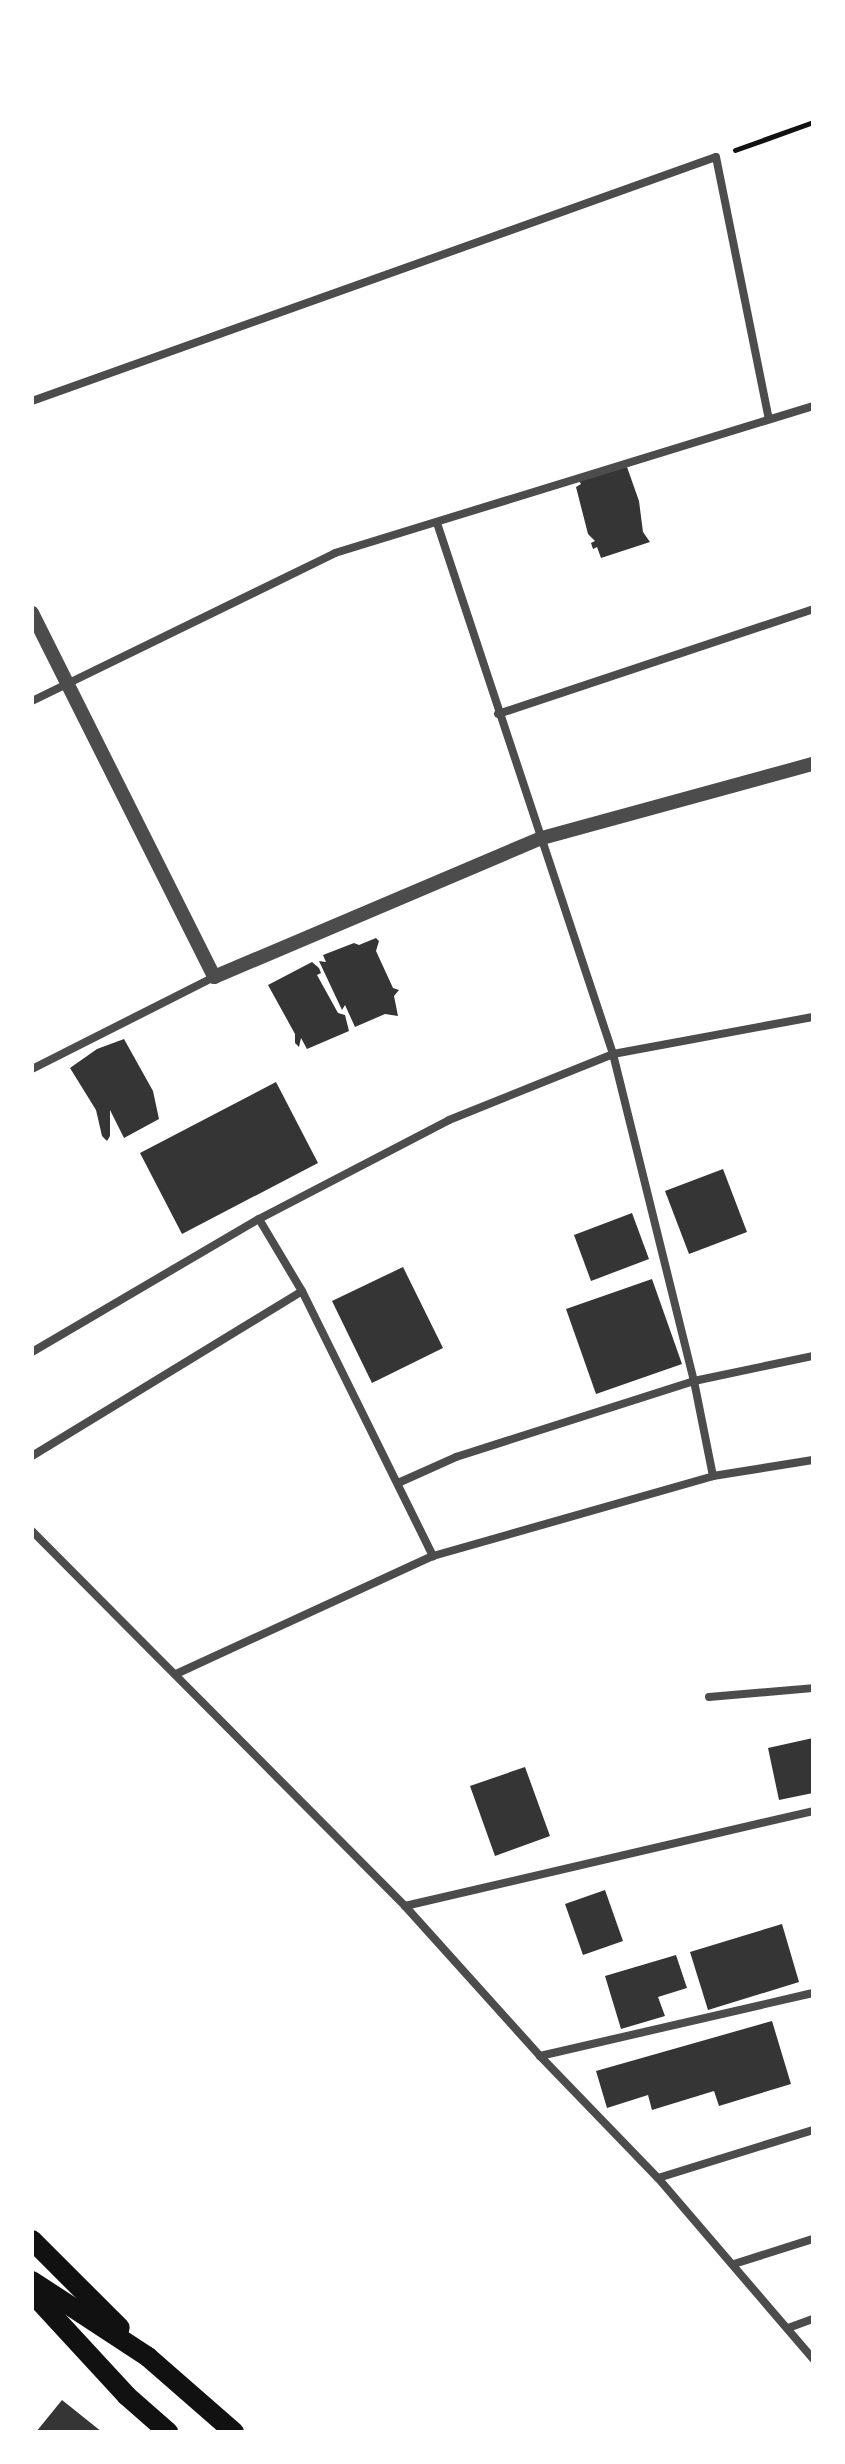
<!DOCTYPE html>
<html>
<head>
<meta charset="utf-8">
<style>
  body { margin:0 }
  #map { position:relative; width:845px; height:2464px; overflow:hidden; background:#fff; font-family:Arial,sans-serif }
  div>[style] { position:absolute }
  [style*='--x'] { left:calc(var(--x)*1px); top:calc(var(--y)*1px); width:calc(var(--w)*1px); rotate:calc(var(--a)*1deg) }
  .building>* { inset:0; background:#353535 }
  .path>* { height:5px; margin:-2.5px; padding:0 2.5px; transform-origin:2.5px; border-radius:2.5px; background:#111 }
  .minor>* { height:8px; margin:-4px; padding:0 4px; transform-origin:4px; border-radius:4px; background:#4c4c4c }
  .tertiary>* { height:14px; margin:-7px; padding:0 7px; transform-origin:7px; border-radius:7px; background:#4c4c4c }
  .primary>* { height:20px; margin:-10px; padding:0 10px; transform-origin:10px; border-radius:10px; background:#111 }
  span { translate:-50% -50%; white-space:nowrap; text-align:center; line-height:1.15; -webkit-text-stroke:6px #fff; paint-order:stroke }
  .frame { position:absolute; inset:0; border:34px solid #fff; pointer-events:none }
</style>
</head>
<body>
<div id="map">
  <div class="building">
    <div style="clip-path:polygon(627px 467px,639px 501px,643px 532px,650px 542px,601px 558px,597px 547px,593px 549px,591px 543px,595px 541px,588px 534px,576px 487px,581px 484px,579px 481px)"></div>
    <div style="clip-path:polygon(376px 938px,379px 941px,376px 951px,393px 988px,399px 990px,394px 996px,398px 1016px,385px 1014px,355px 1027px,345px 1005px,342px 1010px,319px 961px,326px 962px,323px 955px,354px 943px,359px 945px)"></div>
    <div style="clip-path:polygon(312px 962px,319px 968px,321px 973px,317px 975px,338px 1013px,345px 1015px,349px 1031px,307px 1049px,301px 1038px,299px 1047px,295px 1043px,295px 1034px,268px 985px)"></div>
    <div style="clip-path:polygon(124px 1039px,153px 1091px,159px 1119px,124px 1138px,110px 1110px,110px 1136px,107px 1141px,102px 1136px,96px 1110px,70px 1068px,97px 1049px)"></div>
    <div style="clip-path:polygon(276px 1082px,318px 1163px,182px 1234px,140px 1153px)"></div>
    <div style="clip-path:polygon(723px 1169px,747px 1232px,689px 1254px,665px 1191px)"></div>
    <div style="clip-path:polygon(632px 1213px,649px 1259px,591px 1281px,574px 1235px)"></div>
    <div style="clip-path:polygon(403px 1267px,443px 1348px,372px 1383px,332px 1301px)"></div>
    <div style="clip-path:polygon(652px 1279px,682px 1364px,596px 1394px,566px 1309px)"></div>
    <div style="clip-path:polygon(813px 1738px,813px 1793px,779px 1800px,768px 1748px)"></div>
    <div style="clip-path:polygon(525px 1767px,550px 1836px,495px 1856px,470px 1786px)"></div>
    <div style="clip-path:polygon(605px 1890px,623px 1941px,583px 1955px,565px 1904px)"></div>
    <div style="clip-path:polygon(782px 1924px,799px 1982px,708px 2010px,690px 1952px)"></div>
    <div style="clip-path:polygon(676px 1955px,687px 1988px,658px 1997px,665px 2016px,621px 2029px,605px 1976px)"></div>
    <div style="clip-path:polygon(772px 2021px,791px 2084px,719px 2106px,714px 2091px,652px 2110px,648px 2095px,607px 2108px,596px 2071px)"></div>
    <div style="clip-path:polygon(62px 2400px,102px 2432px,36px 2432px)"></div>
  </div>
  <div class="path">
    <div style="--x:735;--y:150;--w:83;--a:-19.7"></div>
  </div>
  <div class="minor">
    <div style="--x:32;--y:401;--w:726;--a:-19.63"></div>
    <div style="--x:716;--y:157;--w:267;--a:78.6"></div>
    <div style="--x:437;--y:523;--w:559;--a:71.66"></div>
    <div style="--x:613;--y:1054;--w:337;--a:76.1"></div>
    <div style="--x:694;--y:1381;--w:97;--a:78.7"></div>
    <div style="--x:32;--y:701;--w:337;--a:-26"></div>
    <div style="--x:335;--y:553;--w:500;--a:-17.09"></div>
    <div style="--x:498;--y:714;--w:332;--a:-18.4"></div>
    <div style="--x:32;--y:1069;--w:204;--a:-26.8"></div>
    <div style="--x:259;--y:1219;--w:84;--a:59.2"></div>
    <div style="--x:302;--y:1291;--w:296;--a:63.7"></div>
    <div style="--x:32;--y:1352;--w:263;--a:-30.4"></div>
    <div style="--x:259;--y:1219;--w:214;--a:-27.5"></div>
    <div style="--x:449;--y:1120;--w:177;--a:-21.9"></div>
    <div style="--x:613;--y:1054;--w:203;--a:-10.5"></div>
    <div style="--x:32;--y:1456;--w:316;--a:-31.4"></div>
    <div style="--x:398;--y:1483;--w:64;--a:-24.1"></div>
    <div style="--x:456;--y:1457;--w:250;--a:-17.7"></div>
    <div style="--x:694;--y:1381;--w:122;--a:-11.9"></div>
    <div style="--x:32;--y:1531;--w:529;--a:45.15"></div>
    <div style="--x:405;--y:1906;--w:202;--a:48"></div>
    <div style="--x:540;--y:2056;--w:170;--a:46"></div>
    <div style="--x:658;--y:2178;--w:238;--a:49.4"></div>
    <div style="--x:176;--y:1674;--w:283;--a:-24.7"></div>
    <div style="--x:433;--y:1556;--w:291;--a:-15.9"></div>
    <div style="--x:713;--y:1476;--w:101;--a:-9.1"></div>
    <div style="--x:709;--y:1697;--w:104;--a:-4.9"></div>
    <div style="--x:405;--y:1906;--w:419;--a:-13.1"></div>
    <div style="--x:540;--y:2056;--w:280;--a:-13"></div>
    <div style="--x:658;--y:2178;--w:162;--a:-17.2"></div>
    <div style="--x:734;--y:2264;--w:83;--a:-17.6"></div>
    <div style="--x:788;--y:2328;--w:27;--a:-20"></div>
  </div>
  <div class="tertiary">
    <div style="--x:32;--y:613;--w:407;--a:63.4"></div>
    <div style="--x:214;--y:977;--w:356;--a:-23"></div>
    <div style="--x:542;--y:838;--w:281;--a:-15.3"></div>
  </div>
  <div class="primary">
    <div style="--x:32;--y:2240;--w:124;--a:45"></div>
    <div style="--x:32;--y:2281;--w:139;--a:33.2"></div>
    <div style="--x:148;--y:2357;--w:114;--a:41.1"></div>
    <div style="--x:32;--y:2293;--w:140;--a:47.3"></div>
    <div style="--x:127;--y:2396;--w:55;--a:41.3"></div>
  </div>
  <div class="frame"></div>
</div>
</body>
</html>
